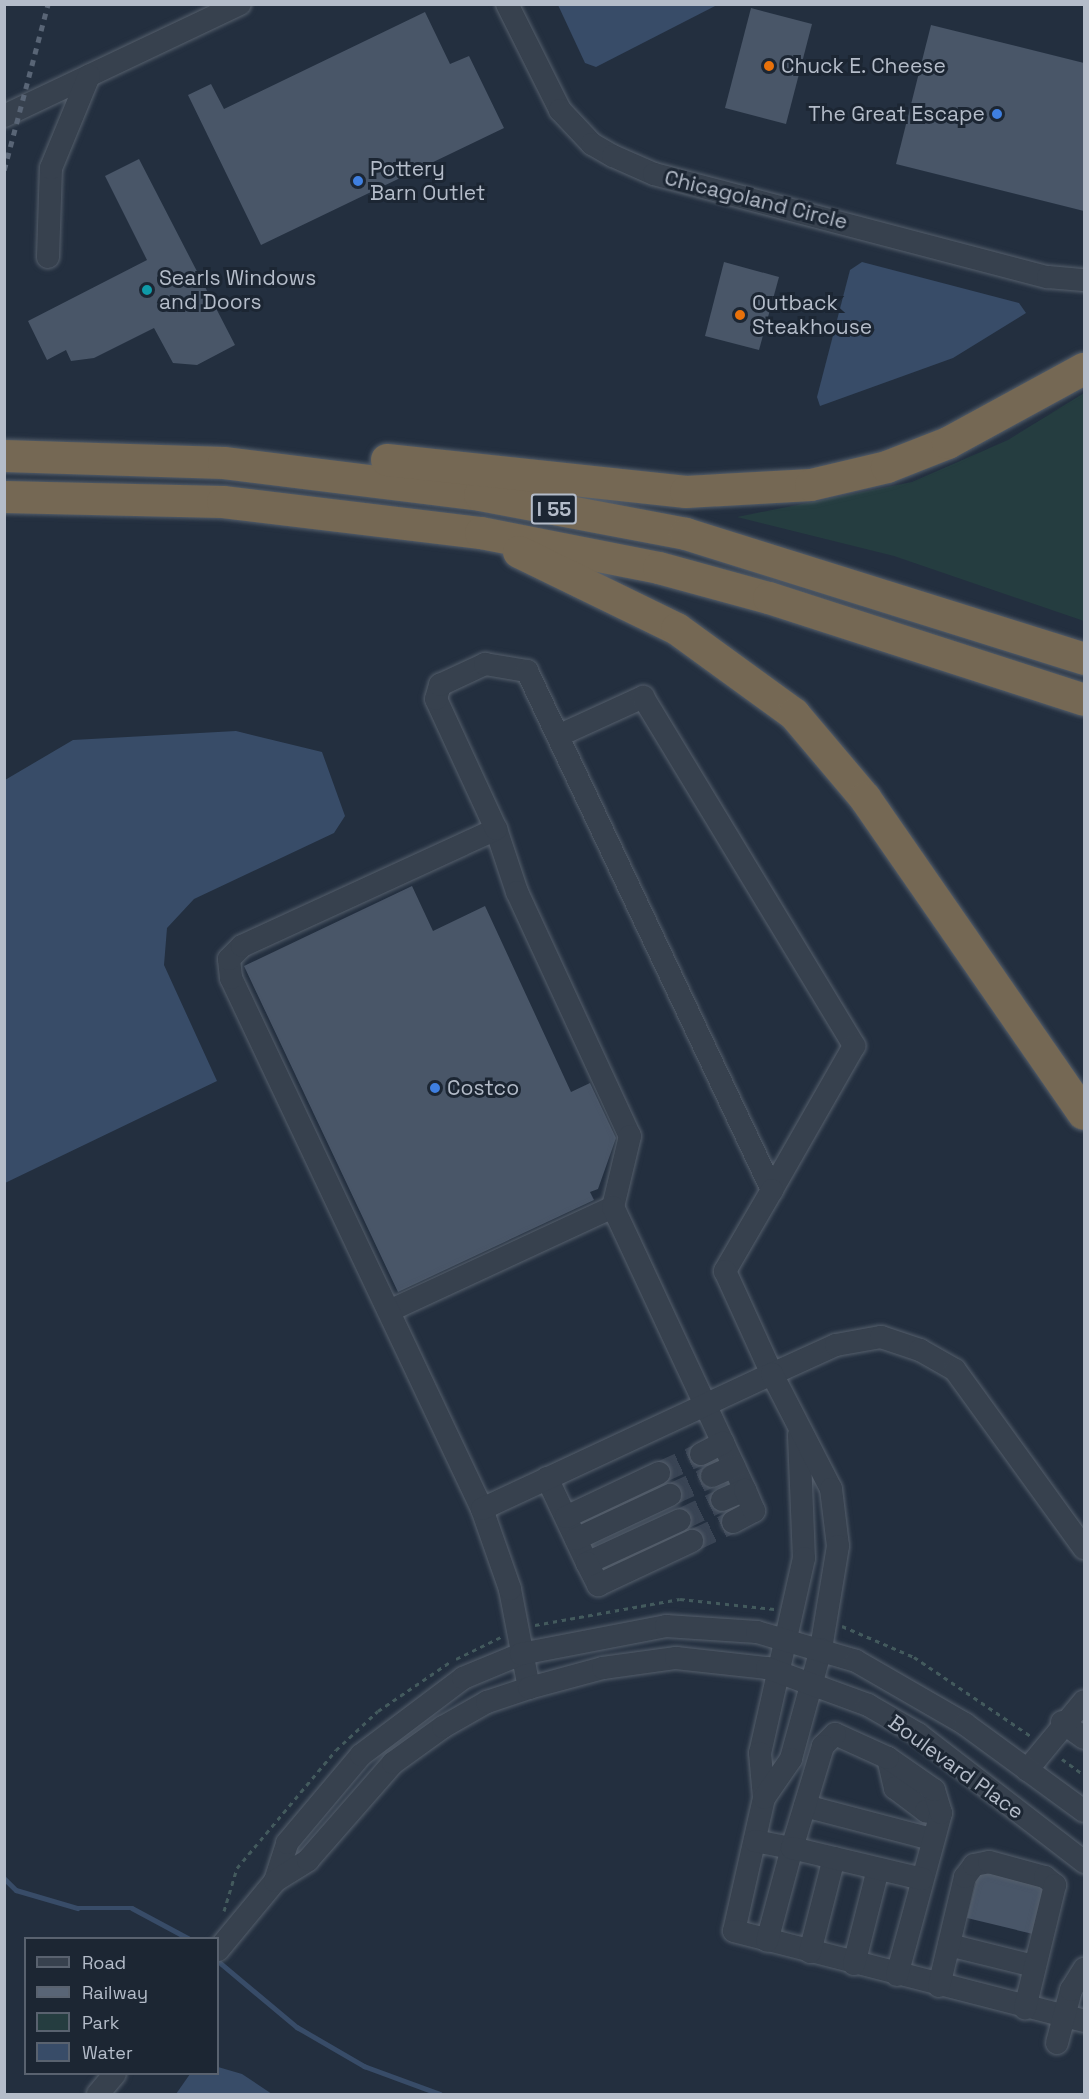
<!DOCTYPE html>
<html>
<head>
<meta charset="utf-8">
<style>
  body { margin:0 }
  #map { position:relative; width:1089px; height:2099px; overflow:hidden; background:#232f3f; font-family:"Space Grotesk",sans-serif }
  div>[style] { position:absolute }
  [style*='--x'] { left:calc(var(--x)*1px); top:calc(var(--y)*1px); width:calc(var(--w)*1px); rotate:calc(var(--a)*1deg) }
  .green>* { inset:0; background:#253d40 }
  .water>* { inset:0; background:#384c68 }
  .stream>* { height:4.5px; margin:-2.25px; padding:0 2.25px; transform-origin:2.25px; border-radius:2.25px; background:#384c68 }
  .building>* { inset:0; background:#495668 }
  .minor-tunnel>* { height:22px; margin-top:-11px; transform-origin:0; background:repeating-linear-gradient(90deg,#394454 0 22px,transparent 0 33px) }
  .path>* { height:3px; margin-top:-1.5px; transform-origin:0; background:repeating-linear-gradient(90deg,#435a5d 0 4.5px,transparent 0 9px) }
  .roads { filter:drop-shadow(0 0 2px #555f6c) drop-shadow(0 0 2px #555f6c) }
  .minor>* { height:22px; margin:-11px; padding:0 11px; transform-origin:11px; border-radius:11px; background:#37414e }
  .highway>* { height:32px; margin:-16px; padding:0 16px; transform-origin:16px; border-radius:16px; background:#756854 }
  .rail>* { height:4.5px; margin-top:-2.25px; transform-origin:0; background:repeating-linear-gradient(90deg,#596576 0 6px,transparent 0 12px) }
  .dots>* { width:16px; height:16px; translate:-50% -50%; box-sizing:border-box; border:3px solid #1c2633; border-radius:50% }
  span { translate:-50% -50%; white-space:nowrap; text-align:center; line-height:1.15; -webkit-text-stroke:6px #1c2633; paint-order:stroke }
  .shield-label span { padding:2px 4px; background:#1c2633; border:2px solid; border-radius:4px; -webkit-text-stroke-width:0 }
  .shield-label { font-size:20px; color:#b4bcc9; font-weight:700 }
  .poi-label { font-size:21px; color:#b4bcc9 }
  .left { translate:0 -50%; text-align:left }
  .right { translate:-100% -50%; text-align:right }
  .street-label { font-size:21px; color:#b4bcc9 }
  .frame { position:absolute; inset:0; border:6px solid #b4bcc9; pointer-events:none }
  .legend { position:absolute; left:24px; top:1937px; width:195px; height:138px; box-sizing:border-box; background:#1c2633; border:2px solid #59626f; margin:0; padding:8px 10px; list-style:none; font-size:18px; color:#b4bcc9 }
  .legend li { display:flex; align-items:center; gap:12px; height:30px }
  .legend b { width:30px; border:2px solid #59626f }
</style>
</head>
<body>
<div id="map">
  <div class="green">
    <div style="clip-path:polygon(1084px 393px,1084px 621px,894px 556px,737px 517px,912px 482px,1008px 440px)"></div>
  </div>
  <div class="water">
    <div style="clip-path:polygon(558px 5px,717px 5px,596px 67px,585px 63px)"></div>
    <div style="clip-path:polygon(862px 262px,1019px 303px,1026px 313px,953px 358px,820px 406px,817px 397px,850px 270px)"></div>
    <div style="clip-path:polygon(236px 731px,322px 752px,345px 816px,334px 833px,194px 899px,167px 928px,164px 965px,217px 1081px,5px 1183px,5px 780px,73px 740px)"></div>
    <div style="clip-path:polygon(218px 2067px,242px 2074px,272px 2094px,176px 2094px,190px 2074px,218px 2074px)"></div>
  </div>
  <div class="stream">
    <div style="--x:4;--y:1878;--w:17;--a:45"></div>
    <div style="--x:16;--y:1890;--w:64;--a:16.4"></div>
    <div style="--x:77;--y:1908;--w:55;--a:0"></div>
    <div style="--x:132;--y:1908;--w:64;--a:28.2"></div>
    <div style="--x:218;--y:1961;--w:103;--a:39.9"></div>
    <div style="--x:297;--y:2027;--w:78;--a:30.2"></div>
    <div style="--x:364;--y:2066;--w:81;--a:20.2"></div>
  </div>
  <div class="building">
    <div style="clip-path:polygon(751px 8px,812px 24px,786px 124px,725px 108px)"></div>
    <div style="clip-path:polygon(425px 12px,450px 64px,469px 56px,504px 128px,261px 245px,188px 95px,211px 84px,224px 109px)"></div>
    <div style="clip-path:polygon(931px 25px,1084px 63px,1084px 211px,896px 164px)"></div>
    <div style="clip-path:polygon(139px 159px,235px 345px,197px 365px,173px 363px,154px 328px,94px 358px,71px 361px,66px 350px,47px 360px,28px 321px,147px 260px,105px 176px)"></div>
    <div style="clip-path:polygon(724px 262px,779px 277px,759px 350px,705px 336px)"></div>
    <div style="clip-path:polygon(412px 886px,433px 931px,485px 906px,571px 1092px,590px 1083px,616px 1138px,598px 1189px,590px 1192px,594px 1200px,398px 1292px,244px 966px)"></div>
    <div style="clip-path:polygon(979px 1871px,1045px 1888px,1033px 1934px,967px 1918px)"></div>
  </div>
  <div class="minor-tunnel">
    <div style="--x:659;--y:1473;--w:46;--a:-24.3"></div>
    <div style="--x:670;--y:1495;--w:46;--a:-24.3"></div>
    <div style="--x:680;--y:1520;--w:47;--a:-25.5"></div>
    <div style="--x:692;--y:1541;--w:45;--a:-24.9"></div>
  </div>
  <div class="path">
    <div style="--x:535;--y:1625;--w:147;--a:-10.2"></div>
    <div style="--x:680;--y:1599;--w:95;--a:6.1"></div>
    <div style="--x:842;--y:1626;--w:78;--a:23.3"></div>
    <div style="--x:914;--y:1657;--w:143;--a:34.1"></div>
    <div style="--x:456;--y:1659;--w:50;--a:-26.1"></div>
    <div style="--x:1062;--y:1759;--w:27;--a:36"></div>
    <div style="--x:224;--y:1911;--w:45;--a:-73.2"></div>
    <div style="--x:237;--y:1868;--w:154;--a:-50"></div>
    <div style="--x:336;--y:1750;--w:57;--a:-42.9"></div>
    <div style="--x:378;--y:1711;--w:87;--a:-34.2"></div>
  </div>
  <div class="roads">
    <div class="minor">
      <div style="--x:507;--y:4;--w:119;--a:63.4"></div>
      <div style="--x:560;--y:110;--w:47;--a:46.7"></div>
      <div style="--x:592;--y:144;--w:24;--a:30"></div>
      <div style="--x:613;--y:156;--w:45;--a:23.7"></div>
      <div style="--x:654;--y:174;--w:407;--a:14.7"></div>
      <div style="--x:1048;--y:277;--w:36;--a:5"></div>
      <div style="--x:4;--y:116;--w:261;--a:-25.4"></div>
      <div style="--x:48;--y:257;--w:89;--a:-88.1"></div>
      <div style="--x:51;--y:168;--w:100;--a:-67.6"></div>
      <div style="--x:558;--y:736;--w:94;--a:-24.6"></div>
      <div style="--x:643;--y:697;--w:408;--a:58.8"></div>
      <div style="--x:854;--y:1046;--w:166;--a:119.7"></div>
      <div style="--x:496;--y:829;--w:66;--a:71.6"></div>
      <div style="--x:517;--y:892;--w:269;--a:65.2"></div>
      <div style="--x:630;--y:1136;--w:73;--a:103.5"></div>
      <div style="--x:389;--y:1311;--w:247;--a:-24.9"></div>
      <div style="--x:613;--y:1207;--w:312;--a:65"></div>
      <div style="--x:745;--y:1490;--w:25;--a:157"></div>
      <div style="--x:799;--y:1435;--w:123;--a:87.7"></div>
      <div style="--x:804;--y:1558;--w:200;--a:102.7"></div>
      <div style="--x:760;--y:1753;--w:45;--a:84.9"></div>
      <div style="--x:764;--y:1798;--w:136;--a:102.7"></div>
      <div style="--x:734;--y:1931;--w:361;--a:14.4"></div>
      <div style="--x:701;--y:1454;--w:25;--a:-27"></div>
      <div style="--x:712;--y:1476;--w:24;--a:-24"></div>
      <div style="--x:547;--y:1478;--w:94;--a:64.8"></div>
      <div style="--x:587;--y:1563;--w:102;--a:-24.8"></div>
      <div style="--x:482;--y:1509;--w:587;--a:-115.3"></div>
      <div style="--x:231;--y:978;--w:19;--a:-96"></div>
      <div style="--x:229;--y:959;--w:18;--a:-45"></div>
      <div style="--x:242;--y:946;--w:280;--a:-24.7"></div>
      <div style="--x:496;--y:829;--w:143;--a:-114.8"></div>
      <div style="--x:436;--y:699;--w:15;--a:-74"></div>
      <div style="--x:440;--y:685;--w:50;--a:-25"></div>
      <div style="--x:485;--y:664;--w:43;--a:9.5"></div>
      <div style="--x:527;--y:671;--w:574;--a:64.73"></div>
      <div style="--x:772;--y:1190;--w:94;--a:120.1"></div>
      <div style="--x:725;--y:1271;--w:113;--a:65.5"></div>
      <div style="--x:772;--y:1374;--w:70;--a:-24.4"></div>
      <div style="--x:836;--y:1345;--w:46;--a:-10.1"></div>
      <div style="--x:881;--y:1337;--w:41;--a:18.4"></div>
      <div style="--x:920;--y:1350;--w:40;--a:29.7"></div>
      <div style="--x:955;--y:1370;--w:220;--a:54.1"></div>
      <div style="--x:566;--y:1517;--w:103;--a:-25.3"></div>
      <div style="--x:733;--y:1522;--w:24;--a:-28"></div>
      <div style="--x:754;--y:1511;--w:23;--a:-113"></div>
      <div style="--x:576;--y:1539;--w:104;--a:-25.1"></div>
      <div style="--x:587;--y:1563;--w:25;--a:63"></div>
      <div style="--x:598;--y:1585;--w:104;--a:-25.1"></div>
      <div style="--x:529;--y:1688;--w:101;--a:-100.9"></div>
      <div style="--x:510;--y:1589;--w:85;--a:-109.3"></div>
      <div style="--x:482;--y:1509;--w:320;--a:-25"></div>
      <div style="--x:772;--y:1374;--w:129;--a:62.8"></div>
      <div style="--x:831;--y:1489;--w:57;--a:83"></div>
      <div style="--x:838;--y:1546;--w:104;--a:99.4"></div>
      <div style="--x:821;--y:1649;--w:114;--a:105.3"></div>
      <div style="--x:791;--y:1759;--w:47;--a:124.7"></div>
      <div style="--x:1062;--y:1722;--w:27;--a:36"></div>
      <div style="--x:888;--y:1758;--w:31;--a:77"></div>
      <div style="--x:895;--y:1788;--w:39;--a:37"></div>
      <div style="--x:926;--y:1811;--w:15;--a:8"></div>
      <div style="--x:1027;--y:1770;--w:89;--a:-50.4"></div>
      <div style="--x:805;--y:1806;--w:131;--a:14.6"></div>
      <div style="--x:755;--y:1841;--w:38;--a:11"></div>
      <div style="--x:792;--y:1848;--w:96;--a:105"></div>
      <div style="--x:275;--y:1881;--w:40;--a:-72"></div>
      <div style="--x:287;--y:1843;--w:115;--a:-49.9"></div>
      <div style="--x:361;--y:1755;--w:128;--a:-37"></div>
      <div style="--x:463;--y:1678;--w:63;--a:-22.5"></div>
      <div style="--x:521;--y:1654;--w:148;--a:-10.9"></div>
      <div style="--x:666;--y:1626;--w:91;--a:3.8"></div>
      <div style="--x:757;--y:1632;--w:103;--a:16.3"></div>
      <div style="--x:856;--y:1661;--w:126;--a:30"></div>
      <div style="--x:965;--y:1724;--w:147;--a:36.2"></div>
      <div style="--x:949;--y:1945;--w:88;--a:13.9"></div>
      <div style="--x:218;--y:1950;--w:89;--a:-50.4"></div>
      <div style="--x:275;--y:1881;--w:39;--a:-32"></div>
      <div style="--x:308;--y:1860;--w:129;--a:-48.8"></div>
      <div style="--x:393;--y:1763;--w:62;--a:-35.8"></div>
      <div style="--x:443;--y:1727;--w:51;--a:-29.6"></div>
      <div style="--x:487;--y:1702;--w:44;--a:-18.4"></div>
      <div style="--x:529;--y:1688;--w:77;--a:-15.1"></div>
      <div style="--x:603;--y:1668;--w:74;--a:-7.8"></div>
      <div style="--x:676;--y:1658;--w:92;--a:6.3"></div>
      <div style="--x:767;--y:1668;--w:108;--a:20.1"></div>
      <div style="--x:868;--y:1705;--w:58;--a:30.1"></div>
      <div style="--x:918;--y:1734;--w:210;--a:37.6"></div>
      <div style="--x:810;--y:1952;--w:97;--a:-75.7"></div>
      <div style="--x:854;--y:1964;--w:98;--a:-75.8"></div>
      <div style="--x:897;--y:1975;--w:168;--a:-74.8"></div>
      <div style="--x:941;--y:1813;--w:24;--a:-107"></div>
      <div style="--x:934;--y:1790;--w:56;--a:-145.2"></div>
      <div style="--x:888;--y:1758;--w:58;--a:-155.6"></div>
      <div style="--x:835;--y:1734;--w:17;--a:135"></div>
      <div style="--x:823;--y:1746;--w:107;--a:106.9"></div>
      <div style="--x:792;--y:1848;--w:134;--a:13.4"></div>
      <div style="--x:939;--y:1986;--w:112;--a:-76.6"></div>
      <div style="--x:965;--y:1877;--w:15;--a:-53"></div>
      <div style="--x:974;--y:1865;--w:15;--a:-11"></div>
      <div style="--x:989;--y:1862;--w:58;--a:15"></div>
      <div style="--x:1045;--y:1877;--w:13;--a:39"></div>
      <div style="--x:1055;--y:1885;--w:127;--a:103.7"></div>
      <div style="--x:1057;--y:2043;--w:55;--a:-75.2"></div>
      <div style="--x:1071;--y:1990;--w:25;--a:-58"></div>
      <div style="--x:98;--y:2094;--w:26;--a:-50"></div>
    </div>
    <div class="highway">
      <div style="--x:4;--y:456;--w:220;--a:1.8"></div>
      <div style="--x:224;--y:463;--w:258;--a:7.1"></div>
      <div style="--x:480;--y:495;--w:210;--a:10.7"></div>
      <div style="--x:686;--y:534;--w:417;--a:17.4"></div>
      <div style="--x:387;--y:460;--w:301;--a:6.1"></div>
      <div style="--x:686;--y:492;--w:125;--a:-3.2"></div>
      <div style="--x:811;--y:485;--w:78;--a:-13.3"></div>
      <div style="--x:887;--y:467;--w:66;--a:-21.5"></div>
      <div style="--x:948;--y:443;--w:155;--a:-28.6"></div>
      <div style="--x:4;--y:497;--w:219;--a:1.3"></div>
      <div style="--x:223;--y:502;--w:260;--a:6.9"></div>
      <div style="--x:481;--y:533;--w:181;--a:11.1"></div>
      <div style="--x:659;--y:568;--w:114;--a:15.3"></div>
      <div style="--x:769;--y:598;--w:331;--a:17.9"></div>
      <div style="--x:519;--y:552;--w:176;--a:26"></div>
      <div style="--x:677;--y:629;--w:145;--a:36"></div>
      <div style="--x:794;--y:714;--w:110;--a:49.8"></div>
      <div style="--x:865;--y:798;--w:384;--a:55.3"></div>
    </div>
  </div>
  <div class="rail">
    <div style="--x:4;--y:170;--w:172;--a:-75.2"></div>
  </div>
  <div class="dots">
    <div style="left:769px;top:66px;background:#e8710a"></div>
    <div style="left:997px;top:114px;background:#3f7fe0"></div>
    <div style="left:358px;top:181px;background:#3f7fe0"></div>
    <div style="left:147px;top:290px;background:#0f9aa8"></div>
    <div style="left:740px;top:315px;background:#e8710a"></div>
    <div style="left:435px;top:1088px;background:#3f7fe0"></div>
  </div>
  <div class="shield-label">
    <span style="left:554px;top:509px">I 55</span>
  </div>
  <div class="poi-label">
    <span class="left" style="left:781px;top:66px">Chuck E. Cheese</span>
    <span class="right" style="left:985px;top:114px">The Great Escape</span>
    <span class="left" style="left:370px;top:181px">Pottery<br>Barn Outlet</span>
    <span class="left" style="left:159px;top:290px">Searls Windows<br>and Doors</span>
    <span class="left" style="left:752px;top:315px">Outback<br>Steakhouse</span>
    <span class="left" style="left:447px;top:1088px">Costco</span>
  </div>
  <div class="street-label">
    <span style="left:756px;top:200px;rotate:14deg">Chicagoland Circle</span>
    <span style="left:956px;top:1767px;rotate:36deg">Boulevard Place</span>
  </div>
  <div class="frame"></div>
  <ul class="legend">
  <li><b style="height:8px;background:#37414e"></b>Road</li>
  <li><b style="height:8px;background:#596576"></b>Railway</li>
  <li><b style="height:16px;background:#253d40"></b>Park</li>
  <li><b style="height:16px;background:#384c68"></b>Water</li>
  </ul>
</div>
</body>
</html>
